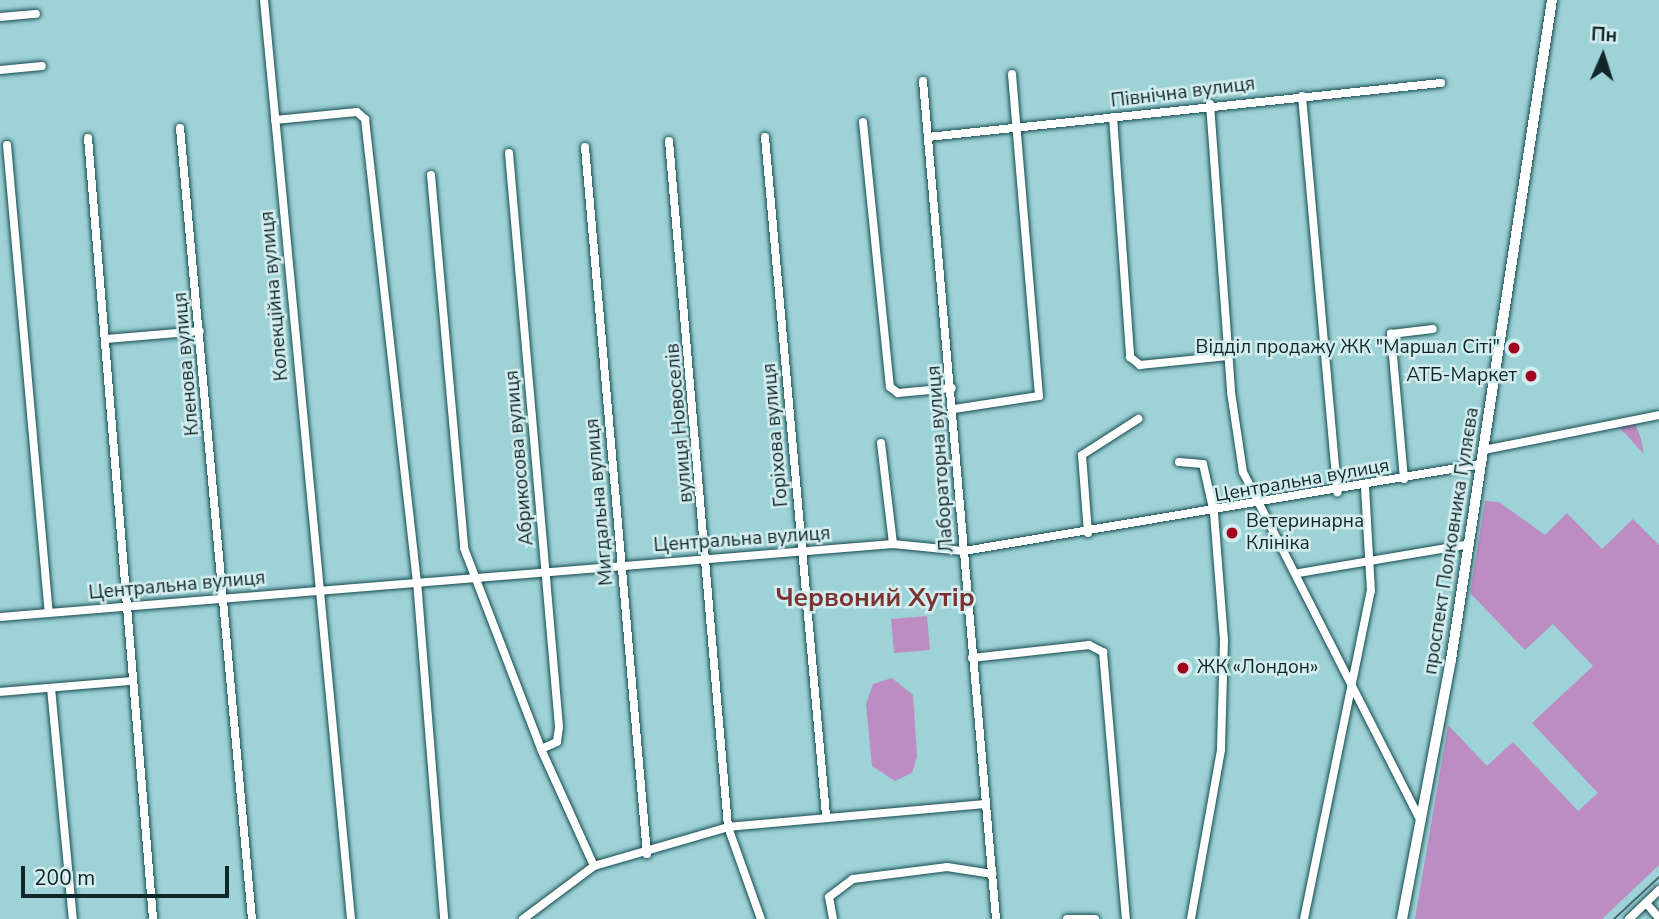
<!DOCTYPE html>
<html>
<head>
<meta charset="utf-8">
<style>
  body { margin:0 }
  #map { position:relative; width:1659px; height:919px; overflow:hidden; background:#9dd2d6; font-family:"Nunito Sans",sans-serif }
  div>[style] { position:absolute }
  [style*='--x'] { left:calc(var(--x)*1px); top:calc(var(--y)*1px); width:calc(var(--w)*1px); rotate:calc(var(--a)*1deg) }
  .green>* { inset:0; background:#bc8cc2 }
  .roads { filter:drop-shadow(0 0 2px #154b4f) drop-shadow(0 0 2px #154b4f) }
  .street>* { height:8px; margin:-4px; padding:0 4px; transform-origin:4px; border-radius:4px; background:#fff }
  .secondary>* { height:10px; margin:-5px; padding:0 5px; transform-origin:5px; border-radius:5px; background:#fff }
  .tram>* { height:2px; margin:-1px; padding:0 1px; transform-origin:1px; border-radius:1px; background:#46676a }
  .dots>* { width:19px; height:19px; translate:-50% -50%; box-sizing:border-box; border:4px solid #d3edef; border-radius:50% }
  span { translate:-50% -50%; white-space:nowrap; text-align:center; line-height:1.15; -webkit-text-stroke:5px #d3edef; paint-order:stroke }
  .street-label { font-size:19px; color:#112628 }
  .poi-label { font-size:19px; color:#112628 }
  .right { translate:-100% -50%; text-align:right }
  .left { translate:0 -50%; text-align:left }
  .district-label { font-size:26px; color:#7b3333; font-weight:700 }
  .north { position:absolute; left:1568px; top:21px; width:70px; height:70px; -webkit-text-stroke:5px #d3edef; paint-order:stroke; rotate:3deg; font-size:19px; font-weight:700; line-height:28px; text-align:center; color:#112628 }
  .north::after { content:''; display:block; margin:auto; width:24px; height:32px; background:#112628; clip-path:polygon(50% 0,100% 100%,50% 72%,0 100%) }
  .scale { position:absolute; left:21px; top:866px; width:208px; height:32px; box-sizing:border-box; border:4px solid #112628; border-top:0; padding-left:9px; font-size:21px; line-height:24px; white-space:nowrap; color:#112628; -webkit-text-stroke:5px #d3edef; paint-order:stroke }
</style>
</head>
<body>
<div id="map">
  <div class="green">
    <div style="clip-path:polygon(1635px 423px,1641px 439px,1644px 454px,1618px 426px)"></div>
    <div style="clip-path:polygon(1485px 501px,1499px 502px,1545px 535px,1567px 513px,1602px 549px,1633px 519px,1659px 545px,1659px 865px,1602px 919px,1415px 919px,1448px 725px,1487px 766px,1513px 742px,1578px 811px,1598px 793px,1532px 723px,1593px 666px,1553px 624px,1525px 650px,1470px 593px)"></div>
    <div style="clip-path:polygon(927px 616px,930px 650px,894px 653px,891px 619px)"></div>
    <div style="clip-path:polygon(892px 678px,913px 695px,917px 757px,912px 773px,895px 781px,872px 766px,866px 704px,873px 684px)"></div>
  </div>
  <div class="roads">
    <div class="street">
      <div style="--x:264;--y:0;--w:923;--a:84.59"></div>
      <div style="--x:0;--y:17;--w:36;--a:-5"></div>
      <div style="--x:0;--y:70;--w:42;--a:-5.4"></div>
      <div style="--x:923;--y:81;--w:841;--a:85.02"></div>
      <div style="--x:1302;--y:96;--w:398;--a:84.9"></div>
      <div style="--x:1210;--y:104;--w:289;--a:85.8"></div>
      <div style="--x:1231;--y:392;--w:81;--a:81.5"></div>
      <div style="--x:1243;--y:472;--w:392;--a:63"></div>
      <div style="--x:1113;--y:117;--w:241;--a:85.9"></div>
      <div style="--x:1130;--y:357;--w:13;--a:39"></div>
      <div style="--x:1140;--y:365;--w:88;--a:-5.8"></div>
      <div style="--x:275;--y:120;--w:82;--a:-5.6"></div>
      <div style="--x:357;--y:112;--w:11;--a:41"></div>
      <div style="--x:365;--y:119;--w:465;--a:83.6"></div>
      <div style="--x:417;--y:581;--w:339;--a:85.4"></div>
      <div style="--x:863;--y:122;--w:266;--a:84.2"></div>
      <div style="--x:890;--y:387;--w:10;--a:37"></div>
      <div style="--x:898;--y:393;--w:54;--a:-5.3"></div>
      <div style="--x:180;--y:128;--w:794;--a:84.8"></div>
      <div style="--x:765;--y:137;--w:681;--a:84.86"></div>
      <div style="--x:928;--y:137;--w:516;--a:-6.01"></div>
      <div style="--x:88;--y:138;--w:784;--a:85.24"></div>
      <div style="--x:669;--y:141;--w:689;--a:85.08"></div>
      <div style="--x:728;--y:827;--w:98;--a:70.3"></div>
      <div style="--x:7;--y:145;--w:470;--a:84.9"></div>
      <div style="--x:585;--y:147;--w:710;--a:84.99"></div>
      <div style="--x:509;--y:153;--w:576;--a:85.02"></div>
      <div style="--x:559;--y:727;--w:15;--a:98"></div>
      <div style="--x:557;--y:742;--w:17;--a:156"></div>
      <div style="--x:431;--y:175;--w:374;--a:84.9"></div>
      <div style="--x:464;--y:548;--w:215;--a:69"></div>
      <div style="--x:541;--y:749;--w:128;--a:65.6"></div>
      <div style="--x:107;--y:339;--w:93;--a:-4.9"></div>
      <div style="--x:954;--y:409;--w:86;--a:-8.7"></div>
      <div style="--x:1039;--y:396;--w:323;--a:-94.8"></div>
      <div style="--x:881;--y:443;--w:102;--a:83.2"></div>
      <div style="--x:1484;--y:450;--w:178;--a:-11.3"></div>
      <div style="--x:1179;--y:462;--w:24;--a:5"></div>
      <div style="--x:1203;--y:464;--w:50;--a:77.3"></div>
      <div style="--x:1214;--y:513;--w:127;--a:85.5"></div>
      <div style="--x:1224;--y:640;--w:110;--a:91.6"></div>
      <div style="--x:1221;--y:750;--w:172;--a:100.1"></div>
      <div style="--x:1404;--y:479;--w:146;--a:-95.1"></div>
      <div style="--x:1391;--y:334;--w:42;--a:-6.8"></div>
      <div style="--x:1088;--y:533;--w:78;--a:-94.4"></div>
      <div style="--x:1082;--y:455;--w:67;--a:-32.7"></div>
      <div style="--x:1299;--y:573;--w:173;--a:-9.6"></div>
      <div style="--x:0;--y:617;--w:896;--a:-4.67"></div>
      <div style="--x:893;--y:544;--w:71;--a:5.6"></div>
      <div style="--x:964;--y:551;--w:524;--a:-9.55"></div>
      <div style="--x:972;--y:658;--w:118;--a:-6.3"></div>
      <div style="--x:1089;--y:645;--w:16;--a:27"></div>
      <div style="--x:1103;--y:652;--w:268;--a:85.1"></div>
      <div style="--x:51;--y:688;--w:232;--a:84.6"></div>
      <div style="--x:0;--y:692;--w:132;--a:-4.8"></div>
      <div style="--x:1646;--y:903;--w:20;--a:49"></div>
      <div style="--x:523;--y:919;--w:89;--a:-36.7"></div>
      <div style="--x:594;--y:866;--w:140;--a:-16.2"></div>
      <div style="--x:728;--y:827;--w:257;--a:-5.1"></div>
      <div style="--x:833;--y:919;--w:22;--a:-100"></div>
      <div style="--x:829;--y:897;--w:30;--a:-37"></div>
      <div style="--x:853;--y:879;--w:95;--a:-7.3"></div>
      <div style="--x:947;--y:867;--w:46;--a:8.8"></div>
      <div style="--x:1067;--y:919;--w:28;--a:0"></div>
      <div style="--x:1304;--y:919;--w:335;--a:-78.5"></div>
      <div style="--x:1371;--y:591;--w:104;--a:-93.3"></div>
      <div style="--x:1629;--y:919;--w:42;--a:-44"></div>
    </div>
    <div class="secondary">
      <div style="--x:1402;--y:919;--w:264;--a:-79.3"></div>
      <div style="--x:1451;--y:660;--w:668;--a:-81.3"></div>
    </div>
  </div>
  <div class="tram">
    <div style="--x:1614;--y:919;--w:62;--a:-43"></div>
  </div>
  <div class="dots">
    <div style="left:1514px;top:348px;background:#a20420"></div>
    <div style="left:1531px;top:376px;background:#a20420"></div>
    <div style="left:1232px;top:533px;background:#a20420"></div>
    <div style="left:1183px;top:668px;background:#a20420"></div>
  </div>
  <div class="street-label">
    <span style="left:1183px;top:93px;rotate:-7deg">Північна вулиця</span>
    <span style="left:275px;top:296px;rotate:-95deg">Колекційна вулиця</span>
    <span style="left:187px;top:364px;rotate:-95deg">Кленова вулиця</span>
    <span style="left:680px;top:423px;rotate:-95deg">вулиця Новоселів</span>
    <span style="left:776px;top:435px;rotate:-95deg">Горіхова вулиця</span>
    <span style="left:520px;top:458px;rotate:-95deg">Абрикосова вулиця</span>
    <span style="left:941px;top:459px;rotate:-94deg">Лабораторна вулиця</span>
    <span style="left:1302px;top:481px;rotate:-10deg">Центральна вулиця</span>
    <span style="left:600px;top:502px;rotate:-95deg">Мигдальна вулиця</span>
    <span style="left:742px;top:540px;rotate:-4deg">Центральна вулиця</span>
    <span style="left:1452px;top:541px;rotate:-81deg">проспект Полковника Гуляєва</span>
    <span style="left:177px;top:586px;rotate:-5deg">Центральна вулиця</span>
  </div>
  <div class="poi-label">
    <span class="right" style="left:1500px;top:348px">Відділ продажу ЖК "Маршал Сіті"</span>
    <span class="right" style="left:1517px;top:376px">АТБ-Маркет</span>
    <span class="left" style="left:1246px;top:533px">Ветеринарна<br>Клініка</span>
    <span class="left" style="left:1197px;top:668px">ЖК «Лондон»</span>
  </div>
  <div class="district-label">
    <span style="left:875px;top:598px">Червоний Хутір</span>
  </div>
  <div class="north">Пн</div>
  <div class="scale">200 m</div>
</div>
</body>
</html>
